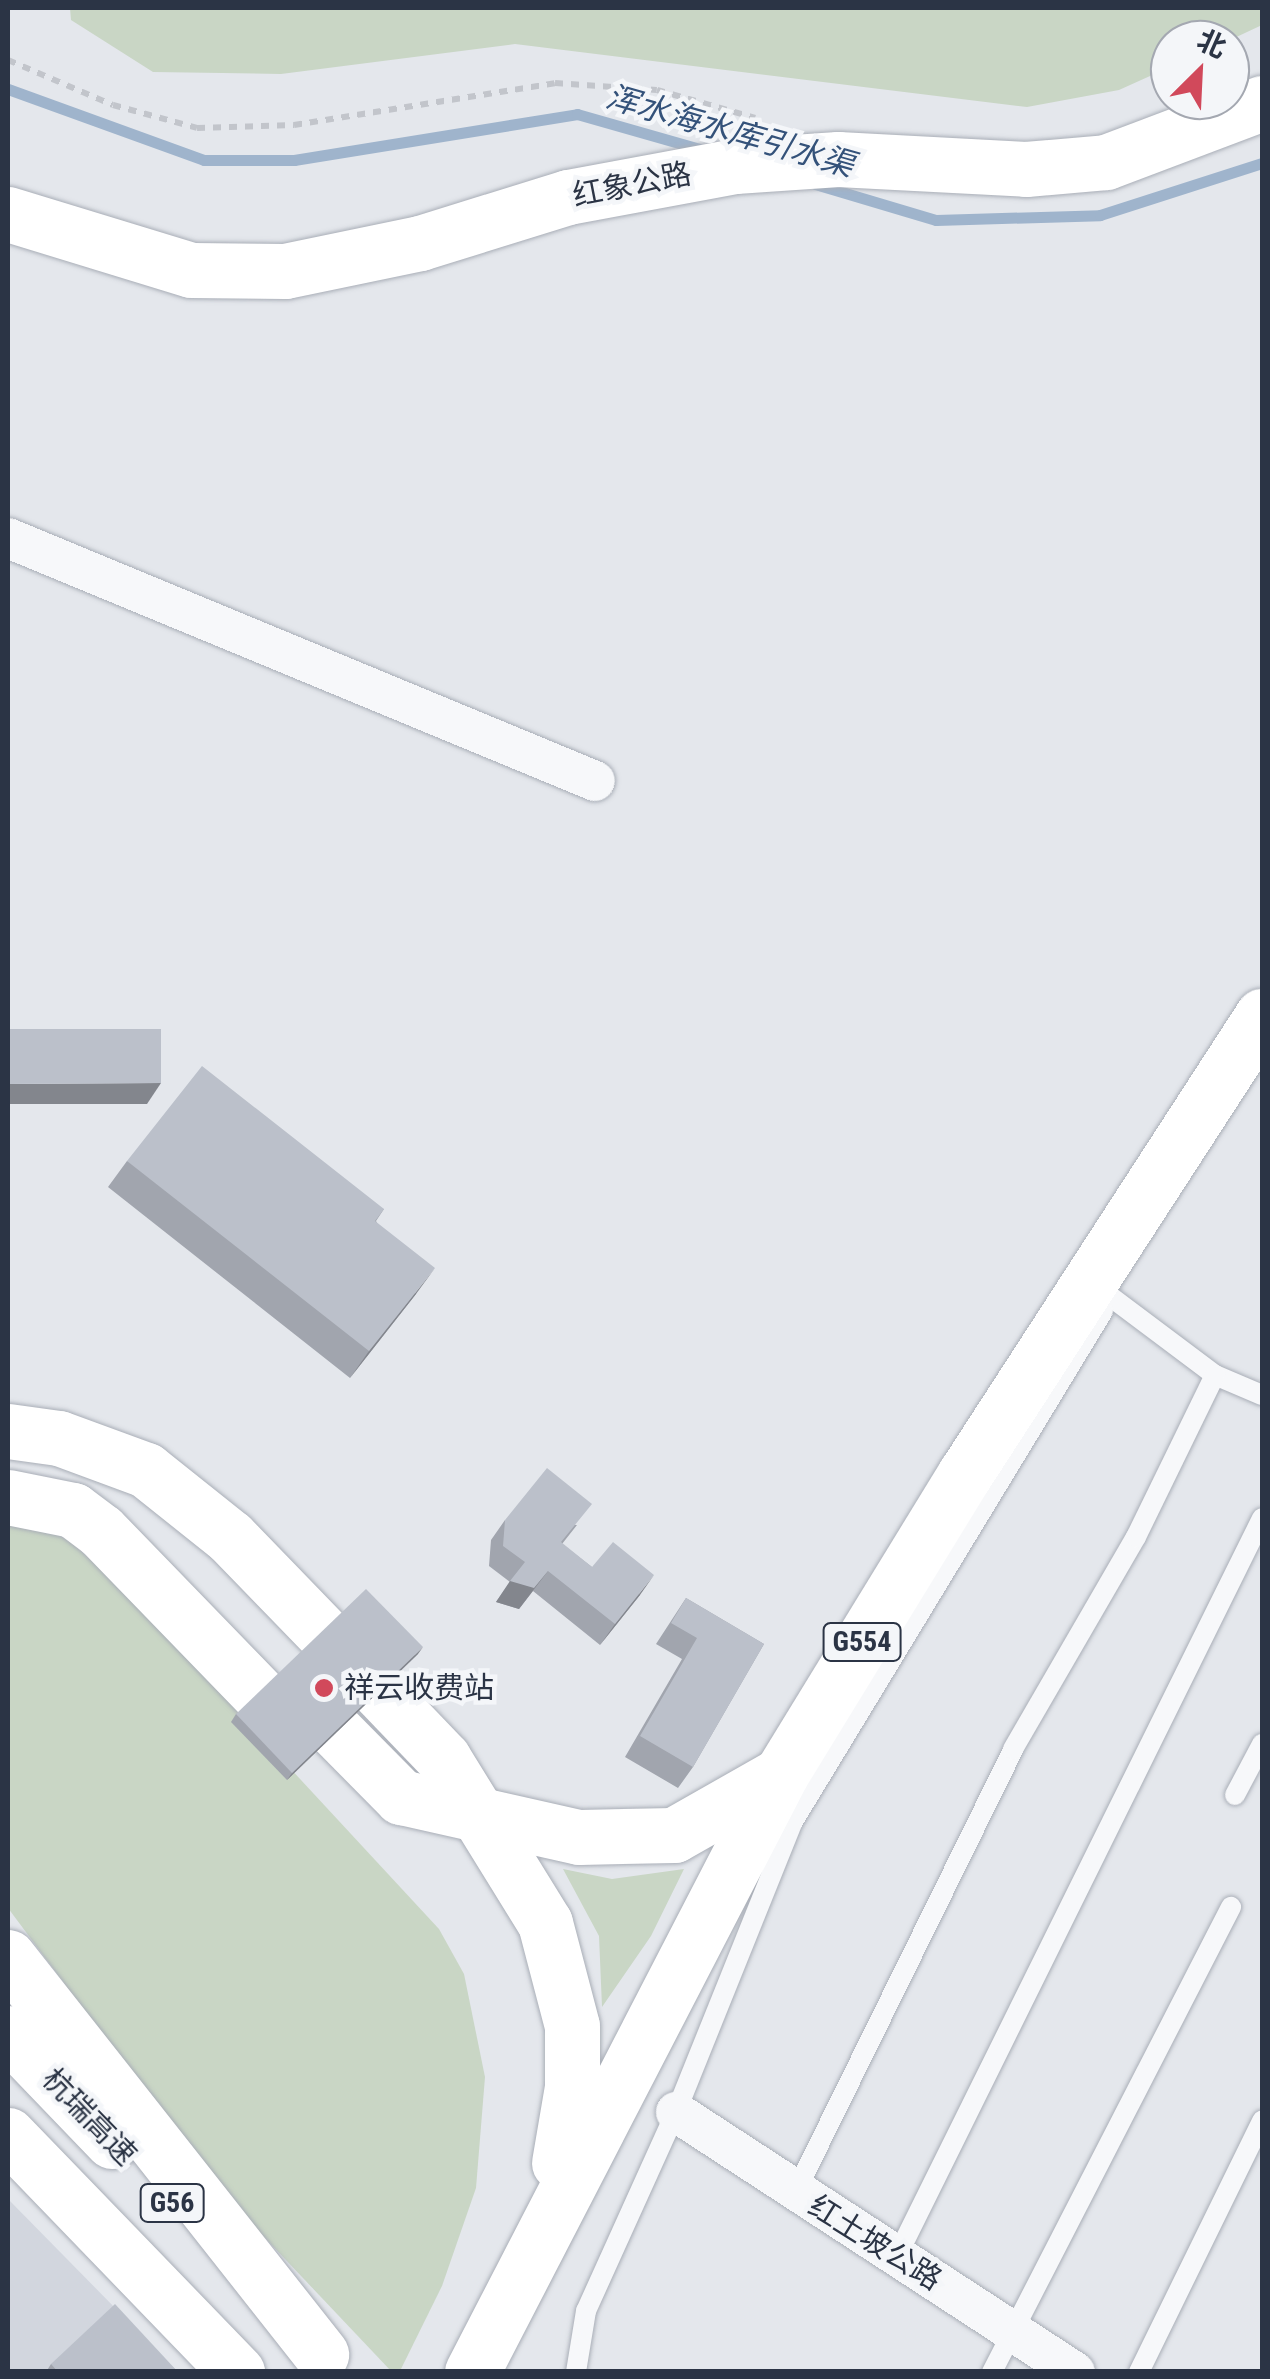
<!DOCTYPE html>
<html>
<head>
<meta charset="utf-8">
<style>
  body { margin:0 }
  #map { position:relative; width:1270px; height:2379px; overflow:hidden; background:#e4e7ec; font-family:"Roboto Condensed","Noto Sans SC",sans-serif }
  div>[style] { position:absolute }
  [style*='--x'] { left:calc(var(--x)*1px); top:calc(var(--y)*1px); width:calc(var(--w)*1px); rotate:calc(var(--a)*1deg) }
  .built>* { inset:0; background:#d2d6de }
  .green>* { inset:0; background:#c9d6c5 }
  .stream>* { height:11px; margin:-5.5px; padding:0 5.5px; transform-origin:5.5px; border-radius:5.5px; background:#9fb4cc }
  .path>* { height:6px; margin-top:-3px; transform-origin:0; background:repeating-linear-gradient(90deg,#c2c5cb 0 8px,transparent 0 16px) }
  .roads { filter:drop-shadow(0 0 2px #a9aeb7) drop-shadow(0 0 2px #a9aeb7) }
  .service>* { height:20px; margin:-10px; padding:0 10px; transform-origin:10px; border-radius:10px; background:#f7f8fa }
  .minor>* { height:40px; margin:-20px; padding:0 20px; transform-origin:20px; border-radius:20px; background:#f7f8fa }
  .secondary>* { height:55px; margin:-27.5px; padding:0 27.5px; transform-origin:27.5px; border-radius:27.5px; background:#fff }
  .trunk>* { height:55px; margin:-27.5px; padding:0 27.5px; transform-origin:27.5px; border-radius:27.5px; background:#fff }
  .motorway>* { height:55px; margin:-27.5px; padding:0 27.5px; transform-origin:27.5px; border-radius:27.5px; background:#fff }
  .wall>* { inset:0; background:#a1a5ae }
  .shaded-wall>* { inset:0; background:#83868d }
  .building>* { inset:0; background:#bbc0ca }
  .dots>* { width:28px; height:28px; translate:-50% -50%; box-sizing:border-box; border:5px solid #f4f6f9; border-radius:50% }
  span { translate:-50% -50%; white-space:nowrap; text-align:center; line-height:1.15; -webkit-text-stroke:9px #f4f6f9; paint-order:stroke }
  .shield-label span { padding:2px 8px; background:#f4f6f9; border:2px solid; border-radius:8px; -webkit-text-stroke-width:0 }
  .shield-label { font-size:28px; color:#2b3445; font-weight:700 }
  .street-label { font-size:30px; color:#2b3445 }
  .poi-label { font-size:30px; color:#2b3445 }
  .left { translate:0 -50%; text-align:left }
  .water-label { font-size:32px; color:#34527a; font-style:italic }
  .frame { position:absolute; inset:0; border:10px solid #2b3445; pointer-events:none }
  .north { position:absolute; left:1150px; top:20px; width:100px; height:100px; box-sizing:border-box; background:#f4f6f9; border:2px solid #a4a8b1; border-radius:50%; rotate:24deg; font-size:28px; font-weight:700; line-height:40px; text-align:center; color:#2b3445 }
  .north::after { content:''; display:block; margin:auto; width:35px; height:45px; background:#d1495b; clip-path:polygon(50% 0,100% 100%,50% 72%,0 100%) }
</style>
</head>
<body>
<div id="map">
  <div class="built">
    <div style="clip-path:polygon(8px 2199px,177px 2371px,8px 2371px)"></div>
  </div>
  <div class="green">
    <div style="clip-path:polygon(70px 8px,1262px 8px,1262px 25px,1230px 40px,1170px 40px,1170px 67px,1119px 90px,1027px 107px,515px 44px,281px 74px,153px 72px,71px 20px)"></div>
    <div style="clip-path:polygon(8px 1514px,67px 1539px,125px 1590px,439px 1929px,464px 1974px,485px 2077px,476px 2188px,442px 2286px,400px 2371px,391px 2371px,213px 2183px,8px 1908px)"></div>
    <div style="clip-path:polygon(563px 1869px,612px 1879px,684px 1869px,651px 1936px,602px 2007px,599px 1936px)"></div>
  </div>
  <div class="stream">
    <div style="--x:8;--y:89;--w:208;--a:19.9"></div>
    <div style="--x:204;--y:160;--w:90;--a:0"></div>
    <div style="--x:294;--y:160;--w:287;--a:-9.2"></div>
    <div style="--x:577;--y:114;--w:135;--a:15.9"></div>
    <div style="--x:815;--y:184;--w:126;--a:16.6"></div>
    <div style="--x:936;--y:220;--w:164;--a:-1.7"></div>
    <div style="--x:1100;--y:215;--w:170;--a:-17.8"></div>
  </div>
  <div class="path">
    <div style="--x:8;--y:60;--w:114;--a:23.2"></div>
    <div style="--x:113;--y:105;--w:87;--a:15.3"></div>
    <div style="--x:197;--y:128;--w:97;--a:-1.8"></div>
    <div style="--x:294;--y:125;--w:264;--a:-9.1"></div>
    <div style="--x:555;--y:83;--w:102;--a:3.9"></div>
    <div style="--x:657;--y:90;--w:102;--a:15.9"></div>
  </div>
  <div class="roads">
    <div class="service">
      <div style="--x:1111;--y:1297;--w:130;--a:36.9"></div>
      <div style="--x:1215;--y:1375;--w:51;--a:23.1"></div>
      <div style="--x:1235;--y:1795;--w:58;--a:-62.1"></div>
      <div style="--x:795;--y:2193;--w:495;--a:-63.8"></div>
      <div style="--x:1013;--y:1749;--w:245;--a:-59.9"></div>
      <div style="--x:1136;--y:1537;--w:180;--a:-64"></div>
      <div style="--x:897;--y:2256;--w:823;--a:-63.68"></div>
      <div style="--x:576;--y:2372;--w:62;--a:-80.7"></div>
      <div style="--x:586;--y:2311;--w:218;--a:-65.7"></div>
      <div style="--x:676;--y:2112;--w:311;--a:-68.1"></div>
      <div style="--x:792;--y:1823;--w:599;--a:-58.72"></div>
      <div style="--x:992;--y:2372;--w:523;--a:-62.8"></div>
      <div style="--x:1139;--y:2372;--w:280;--a:-63.9"></div>
    </div>
    <div class="minor">
      <div style="--x:8;--y:538;--w:635;--a:22.49"></div>
      <div style="--x:676;--y:2112;--w:476;--a:33.1"></div>
    </div>
    <div class="secondary">
      <div style="--x:8;--y:214;--w:191;--a:17"></div>
      <div style="--x:191;--y:270;--w:94;--a:0.6"></div>
      <div style="--x:285;--y:271;--w:138;--a:-11.7"></div>
      <div style="--x:420;--y:243;--w:155;--a:-17.3"></div>
      <div style="--x:568;--y:197;--w:170;--a:-10.5"></div>
      <div style="--x:735;--y:166;--w:103;--a:-3.9"></div>
      <div style="--x:838;--y:159;--w:188;--a:3"></div>
      <div style="--x:1026;--y:169;--w:80;--a:-5"></div>
      <div style="--x:1106;--y:162;--w:167;--a:-20.7"></div>
    </div>
    <div class="trunk">
      <div style="--x:349;--y:1660;--w:136;--a:46.2"></div>
      <div style="--x:443;--y:1758;--w:194;--a:58.3"></div>
      <div style="--x:545;--y:1923;--w:106;--a:75.3"></div>
      <div style="--x:572;--y:2026;--w:61;--a:90"></div>
      <div style="--x:572;--y:2087;--w:77;--a:99.7"></div>
      <div style="--x:307;--y:1702;--w:134;--a:45.3"></div>
      <div style="--x:401;--y:1797;--w:182;--a:12.7"></div>
      <div style="--x:579;--y:1837;--w:95;--a:-1.2"></div>
      <div style="--x:674;--y:1835;--w:120;--a:-29.6"></div>
      <div style="--x:472;--y:2372;--w:673;--a:-62.67"></div>
      <div style="--x:781;--y:1774;--w:352;--a:-58.5"></div>
      <div style="--x:965;--y:1474;--w:546;--a:-57.04"></div>
    </div>
    <div class="motorway">
      <div style="--x:8;--y:1431;--w:51;--a:7.8"></div>
      <div style="--x:59;--y:1438;--w:93;--a:20.2"></div>
      <div style="--x:146;--y:1470;--w:107;--a:38.6"></div>
      <div style="--x:230;--y:1537;--w:171;--a:45.9"></div>
      <div style="--x:8;--y:1497;--w:66;--a:11.3"></div>
      <div style="--x:73;--y:1510;--w:35;--a:37"></div>
      <div style="--x:101;--y:1531;--w:267;--a:45.9"></div>
      <div style="--x:8;--y:1957;--w:506;--a:51.75"></div>
      <div style="--x:8;--y:2033;--w:150;--a:46.1"></div>
      <div style="--x:8;--y:2135;--w:330;--a:46"></div>
    </div>
  </div>
  <div class="wall">
    <div style="clip-path:polygon(127px 1161px,384px 1209px,376px 1221px,416px 1294px,350px 1378px,108px 1187px)"></div>
    <div style="clip-path:polygon(505px 1520px,577px 1525px,562px 1544px,592px 1567px,640px 1595px,600px 1645px,533px 1591px,519px 1609px,496px 1602px,510px 1582px,489px 1566px,491px 1540px)"></div>
    <div style="clip-path:polygon(686px 1598px,764px 1644px,693px 1767px,678px 1788px,625px 1757px,682px 1659px,656px 1644px)"></div>
    <div style="clip-path:polygon(418px 1654px,287px 1780px,231px 1722px,236px 1714px)"></div>
    <div style="clip-path:polygon(51px 2364px,178px 2372px,46px 2372px)"></div>
  </div>
  <div class="shaded-wall">
    <div style="clip-path:polygon(161px 1083px,147px 1104px,8px 1104px,8px 1084px)"></div>
    <div style="clip-path:polygon(435px 1268px,416px 1294px,350px 1378px,369px 1351px)"></div>
    <div style="clip-path:polygon(548px 1571px,519px 1609px,496px 1602px,510px 1581px)"></div>
    <div style="clip-path:polygon(654px 1575px,640px 1595px,600px 1645px,615px 1624px)"></div>
    <div style="clip-path:polygon(423px 1647px,418px 1654px,287px 1780px,292px 1773px)"></div>
  </div>
  <div class="building">
    <div style="clip-path:polygon(8px 1029px,161px 1029px,161px 1083px,8px 1084px)"></div>
    <div style="clip-path:polygon(202px 1066px,384px 1209px,375px 1221px,435px 1268px,369px 1351px,127px 1161px)"></div>
    <div style="clip-path:polygon(547px 1468px,592px 1504px,561px 1542px,592px 1567px,613px 1542px,654px 1575px,615px 1624px,548px 1571px,534px 1588px,510px 1581px,525px 1562px,503px 1546px,505px 1520px)"></div>
    <div style="clip-path:polygon(366px 1589px,423px 1647px,292px 1773px,236px 1714px)"></div>
    <div style="clip-path:polygon(686px 1598px,764px 1644px,693px 1767px,640px 1736px,697px 1638px,671px 1623px)"></div>
    <div style="clip-path:polygon(115px 2304px,178px 2372px,58px 2372px,51px 2364px)"></div>
  </div>
  <div class="dots">
    <div style="left:324px;top:1688px;background:#d1495b"></div>
  </div>
  <div class="shield-label">
    <span style="left:862px;top:1642px">G554</span>
    <span style="left:172px;top:2203px">G56</span>
  </div>
  <div class="street-label">
    <span style="left:632px;top:185px;rotate:-11deg">红象公路</span>
    <span style="left:89px;top:2117px;rotate:46deg">杭瑞高速</span>
    <span style="left:875px;top:2243px;rotate:32deg">红土坡公路</span>
  </div>
  <div class="poi-label">
    <span class="left" style="left:344px;top:1688px">祥云收费站</span>
  </div>
  <div class="water-label">
    <span style="left:730px;top:131px;rotate:16deg">浑水海水库引水渠</span>
  </div>
  <div class="frame"></div>
  <div class="north">北</div>
</div>
</body>
</html>
